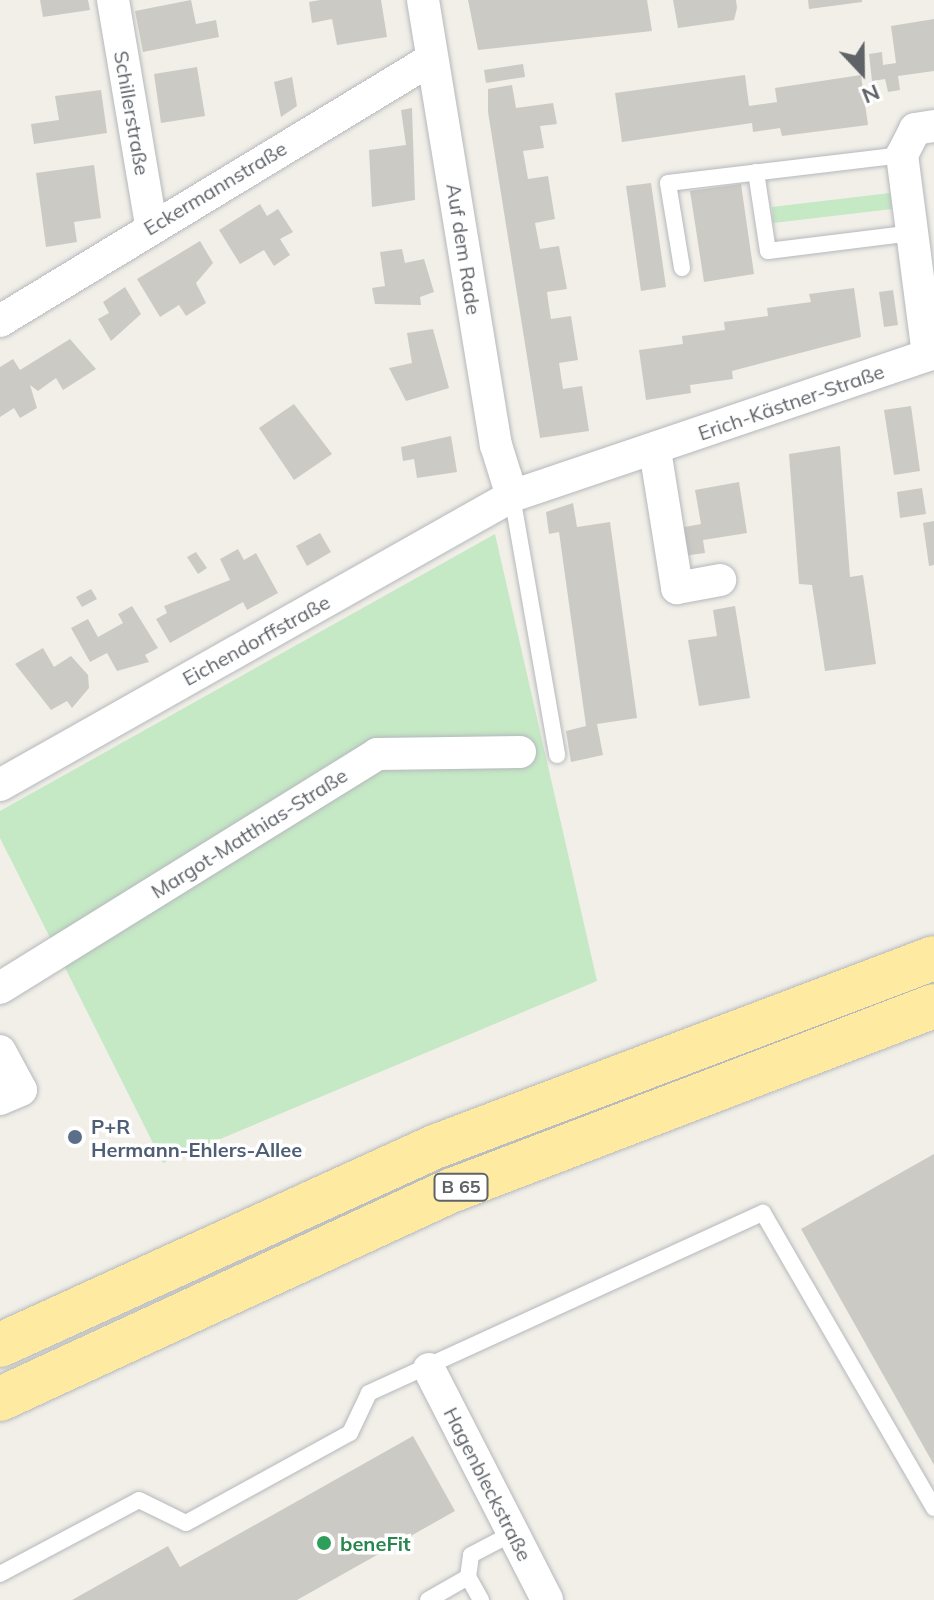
<!DOCTYPE html>
<html>
<head>
<meta charset="utf-8">
<style>
  body { margin:0 }
  #map { position:relative; width:934px; height:1600px; overflow:hidden; background:#f1efe8; font-family:Mulish,sans-serif }
  div>[style] { position:absolute }
  [style*='--x'] { left:calc(var(--x)*1px); top:calc(var(--y)*1px); width:calc(var(--w)*1px); rotate:calc(var(--a)*1deg) }
  .green>* { inset:0; background:#c5e8c5 }
  .building>* { inset:0; background:#cccac5 }
  .roads { filter:drop-shadow(0 0 2px #b5b8bc) drop-shadow(0 0 2px #b5b8bc) }
  .service>* { height:16px; margin:-8px; padding:0 8px; transform-origin:8px; border-radius:8px; background:#fff }
  .minor>* { height:32px; margin:-16px; padding:0 16px; transform-origin:16px; border-radius:16px; background:#fff }
  .trunk>* { height:44px; margin:-22px; padding:0 22px; transform-origin:22px; border-radius:22px; background:#feeaa1 }
  .dots>* { width:22px; height:22px; translate:-50% -50%; box-sizing:border-box; border:4px solid #fff; border-radius:50% }
  span { translate:-50% -50%; white-space:nowrap; text-align:center; line-height:1.15; -webkit-text-stroke:7px #fff; paint-order:stroke }
  .shield-label span { padding:2px 6px; background:#fff; border:2px solid; border-radius:6px; -webkit-text-stroke-width:0 }
  .shield-label { font-size:18px; color:#5f6368; font-weight:700 }
  .street-label { font-size:20px; color:#5f6368 }
  .service-label { font-size:20px; color:#4e5e75; font-weight:700 }
  .left { translate:0 -50%; text-align:left }
  .leisure-label { font-size:20px; color:#27864d; font-weight:700 }
  .north { position:absolute; left:822px; top:32px; width:80px; height:80px; -webkit-text-stroke:6px #fff; paint-order:stroke; rotate:158deg; font-size:22px; font-weight:700; line-height:32px; text-align:center; color:#5f6368 }
  .north::after { content:''; display:block; margin:auto; width:28px; height:36px; background:#5f6368; clip-path:polygon(50% 0,100% 100%,50% 72%,0 100%) }
</style>
</head>
<body>
<div id="map">
  <div class="green">
    <div style="clip-path:polygon(890px 193px,892px 209px,773px 223px,772px 207px)"></div>
    <div style="clip-path:polygon(495px 534px,597px 981px,163px 1163px,0 838px,0 811px)"></div>
  </div>
  <div class="building">
    <div style="clip-path:polygon(40px 0,88px 0,90px 10px,43px 17px)"></div>
    <div style="clip-path:polygon(191px 0,196px 24px,216px 20px,219px 37px,143px 52px,135px 11px)"></div>
    <div style="clip-path:polygon(320px 0,381px 0,387px 37px,337px 45px,332px 19px,312px 23px,309px 2px)"></div>
    <div style="clip-path:polygon(468px 0,647px 0,652px 31px,478px 50px)"></div>
    <div style="clip-path:polygon(673px 0,736px 0,737px 8px,734px 20px,678px 28px)"></div>
    <div style="clip-path:polygon(808px 0,862px 0,862px 2px,809px 9px)"></div>
    <div style="clip-path:polygon(934px 19px,934px 71px,898px 76px,900px 90px,888px 92px,885px 79px,872px 81px,869px 54px,882px 52px,883px 65px,896px 63px,891px 26px)"></div>
    <div style="clip-path:polygon(523px 64px,525px 77px,486px 83px,484px 70px)"></div>
    <div style="clip-path:polygon(197px 67px,205px 116px,161px 123px,154px 74px)"></div>
    <div style="clip-path:polygon(745px 75px,749px 106px,777px 102px,775px 88px,861px 75px,868px 125px,782px 136px,780px 128px,753px 132px,752px 123px,622px 142px,615px 93px)"></div>
    <div style="clip-path:polygon(292px 77px,297px 106px,281px 117px,274px 82px)"></div>
    <div style="clip-path:polygon(512px 85px,516px 108px,553px 103px,557px 124px,540px 126px,544px 148px,523px 151px,528px 179px,548px 176px,555px 219px,535px 223px,540px 249px,559px 246px,567px 289px,547px 292px,549px 307px,551px 319px,571px 316px,578px 360px,559px 363px,563px 389px,582px 386px,589px 431px,540px 438px,488px 112px,488px 89px)"></div>
    <div style="clip-path:polygon(101px 90px,107px 133px,34px 144px,31px 124px,59px 120px,55px 96px)"></div>
    <div style="clip-path:polygon(412px 108px,415px 200px,372px 207px,369px 150px,406px 145px,401px 110px)"></div>
    <div style="clip-path:polygon(94px 165px,101px 218px,74px 222px,77px 242px,46px 247px,36px 173px)"></div>
    <div style="clip-path:polygon(651px 183px,666px 287px,641px 291px,626px 186px)"></div>
    <div style="clip-path:polygon(741px 184px,754px 274px,704px 282px,690px 191px)"></div>
    <div style="clip-path:polygon(260px 204px,267px 216px,278px 209px,293px 232px,280px 239px,290px 255px,274px 266px,264px 250px,240px 264px,219px 230px)"></div>
    <div style="clip-path:polygon(200px 241px,213px 263px,196px 283px,206px 303px,186px 316px,179px 305px,160px 317px,137px 279px)"></div>
    <div style="clip-path:polygon(402px 249px,405px 263px,424px 259px,434px 292px,420px 297px,421px 305px,375px 304px,372px 288px,385px 286px,380px 252px)"></div>
    <div style="clip-path:polygon(125px 287px,141px 314px,111px 341px,98px 319px,109px 313px,103px 302px)"></div>
    <div style="clip-path:polygon(854px 288px,861px 337px,732px 371px,733px 379px,690px 385px,691px 393px,646px 400px,639px 350px,683px 344px,682px 336px,725px 330px,724px 322px,768px 316px,767px 308px,811px 302px,809px 294px)"></div>
    <div style="clip-path:polygon(893px 290px,898px 325px,884px 327px,879px 292px)"></div>
    <div style="clip-path:polygon(433px 329px,449px 388px,406px 401px,389px 368px,412px 363px,407px 333px)"></div>
    <div style="clip-path:polygon(70px 339px,96px 369px,63px 390px,56px 378px,38px 391px,30px 385px,37px 408px,20px 418px,14px 408px,0 417px,0 367px,13px 359px,20px 370px)"></div>
    <div style="clip-path:polygon(294px 404px,332px 454px,294px 480px,259px 428px)"></div>
    <div style="clip-path:polygon(911px 406px,920px 471px,894px 475px,884px 410px)"></div>
    <div style="clip-path:polygon(451px 436px,457px 472px,417px 478px,414px 459px,403px 461px,401px 447px)"></div>
    <div style="clip-path:polygon(840px 446px,850px 577px,863px 575px,876px 664px,825px 671px,812px 585px,799px 584px,789px 454px)"></div>
    <div style="clip-path:polygon(739px 482px,747px 533px,703px 540px,705px 553px,683px 556px,679px 528px,701px 524px,695px 490px)"></div>
    <div style="clip-path:polygon(922px 488px,926px 514px,900px 518px,897px 492px)"></div>
    <div style="clip-path:polygon(573px 503px,577px 527px,610px 522px,637px 718px,597px 724px,603px 755px,571px 762px,566px 731px,586px 726px,559px 532px,549px 534px,546px 512px)"></div>
    <div style="clip-path:polygon(934px 521px,934px 565px,929px 566px,923px 523px)"></div>
    <div style="clip-path:polygon(320px 533px,331px 552px,307px 566px,296px 546px)"></div>
    <div style="clip-path:polygon(238px 549px,244px 560px,256px 553px,278px 593px,247px 610px,243px 602px,170px 643px,156px 619px,167px 613px,164px 606px,230px 580px,220px 559px)"></div>
    <div style="clip-path:polygon(196px 552px,207px 568px,198px 574px,187px 557px)"></div>
    <div style="clip-path:polygon(91px 589px,97px 599px,82px 607px,76px 597px)"></div>
    <div style="clip-path:polygon(132px 606px,158px 648px,145px 655px,149px 662px,117px 671px,107px 653px,90px 662px,71px 628px,88px 619px,98px 637px,123px 623px,118px 614px)"></div>
    <div style="clip-path:polygon(735px 606px,750px 698px,699px 706px,688px 640px,717px 636px,713px 610px)"></div>
    <div style="clip-path:polygon(43px 648px,54px 667px,71px 656px,88px 675px,89px 688px,72px 708px,67px 701px,51px 710px,15px 664px)"></div>
    <div style="clip-path:polygon(934px 1154px,934px 1465px,801px 1229px)"></div>
    <div style="clip-path:polygon(413px 1436px,455px 1511px,297px 1600px,72px 1600px,168px 1546px,180px 1567px)"></div>
  </div>
  <div class="roads">
    <div class="service">
      <div style="--x:756;--y:172;--w:80;--a:81.4"></div>
      <div style="--x:768;--y:251;--w:145;--a:-7.1"></div>
      <div style="--x:682;--y:268;--w:86;--a:-99.4"></div>
      <div style="--x:668;--y:183;--w:236;--a:-6.8"></div>
      <div style="--x:512;--y:496;--w:263;--a:80.1"></div>
      <div style="--x:0;--y:1574;--w:157;--a:-28"></div>
      <div style="--x:139;--y:1500;--w:52;--a:26.1"></div>
      <div style="--x:186;--y:1523;--w:187;--a:-28.8"></div>
      <div style="--x:350;--y:1433;--w:44;--a:-64.6"></div>
      <div style="--x:369;--y:1393;--w:433;--a:-24.6"></div>
      <div style="--x:763;--y:1213;--w:341;--a:59.9"></div>
      <div style="--x:428;--y:1600;--w:46;--a:-29.9"></div>
      <div style="--x:481;--y:1600;--w:26;--a:-119"></div>
      <div style="--x:468;--y:1577;--w:22;--a:-82"></div>
      <div style="--x:471;--y:1555;--w:47;--a:-27.6"></div>
    </div>
    <div class="minor">
      <div style="--x:113;--y:0;--w:228;--a:80.4"></div>
      <div style="--x:423;--y:0;--w:451;--a:80.7"></div>
      <div style="--x:496;--y:445;--w:53;--a:72.6"></div>
      <div style="--x:0;--y:321;--w:505;--a:-31.24"></div>
      <div style="--x:655;--y:450;--w:140;--a:80.9"></div>
      <div style="--x:677;--y:588;--w:44;--a:-10.5"></div>
      <div style="--x:0;--y:785;--w:588;--a:-29.44"></div>
      <div style="--x:512;--y:496;--w:439;--a:-18.7"></div>
      <div style="--x:928;--y:355;--w:202;--a:-97.4"></div>
      <div style="--x:902;--y:155;--w:29;--a:-63"></div>
      <div style="--x:915;--y:129;--w:19;--a:-9"></div>
      <div style="--x:0;--y:988;--w:444;--a:-31.8"></div>
      <div style="--x:377;--y:754;--w:143;--a:-0.8"></div>
      <div style="--x:0;--y:1051;--w:44;--a:61.7"></div>
      <div style="--x:21;--y:1090;--w:23;--a:157"></div>
      <div style="--x:429;--y:1369;--w:259;--a:62.9"></div>
    </div>
    <div class="trunk">
      <div style="--x:0;--y:1345;--w:480;--a:-24.5"></div>
      <div style="--x:437;--y:1146;--w:531;--a:-20.72"></div>
      <div style="--x:0;--y:1399;--w:499;--a:-24.8"></div>
      <div style="--x:453;--y:1190;--w:515;--a:-20.93"></div>
    </div>
  </div>
  <div class="dots">
    <div style="left:75px;top:1137px;background:#5c6f8a"></div>
    <div style="left:324px;top:1543px;background:#2e9e5b"></div>
  </div>
  <div class="shield-label">
    <span style="left:461px;top:1187px">B 65</span>
  </div>
  <div class="street-label">
    <span style="left:132px;top:113px;rotate:80deg">Schillerstraße</span>
    <span style="left:215px;top:188px;rotate:-31deg">Eckermannstraße</span>
    <span style="left:464px;top:249px;rotate:81deg">Auf dem Rade</span>
    <span style="left:791px;top:402px;rotate:-19deg">Erich-Kästner-Straße</span>
    <span style="left:256px;top:640px;rotate:-29deg">Eichendorffstraße</span>
    <span style="left:249px;top:833px;rotate:-32deg">Margot-Matthias-Straße</span>
    <span style="left:488px;top:1484px;rotate:63deg">Hagenbleckstraße</span>
  </div>
  <div class="service-label">
    <span class="left" style="left:91px;top:1138px">P+R<br>Hermann-Ehlers-Allee</span>
  </div>
  <div class="leisure-label">
    <span class="left" style="left:340px;top:1543px">beneFit</span>
  </div>
  <div class="north">N</div>
</div>
</body>
</html>
